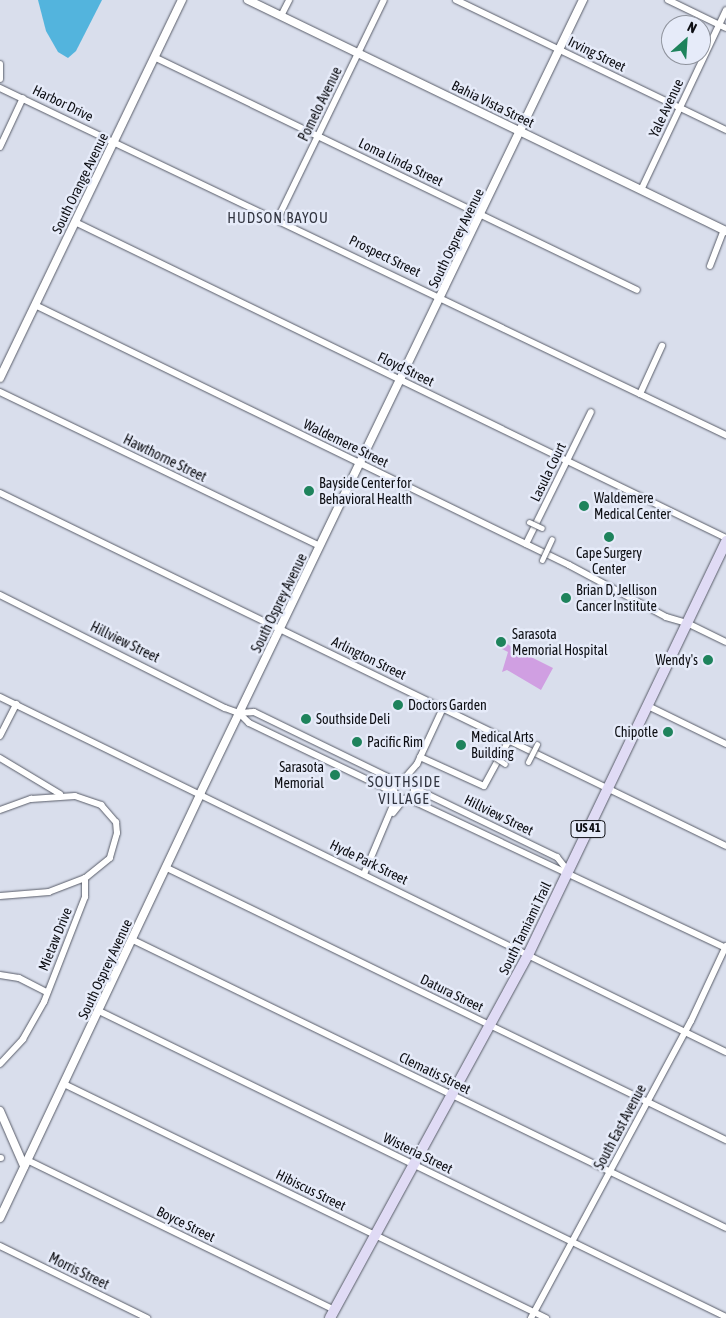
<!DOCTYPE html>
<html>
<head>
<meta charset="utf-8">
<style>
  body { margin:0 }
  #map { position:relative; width:726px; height:1318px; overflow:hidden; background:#d9deec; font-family:"Asap Condensed",sans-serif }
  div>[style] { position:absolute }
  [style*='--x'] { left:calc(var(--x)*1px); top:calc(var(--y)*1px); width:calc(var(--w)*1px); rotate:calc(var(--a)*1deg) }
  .green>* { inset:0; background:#d09fe2 }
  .water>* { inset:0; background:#53b4dd }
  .roads { filter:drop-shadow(0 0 1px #585c68) drop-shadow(0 0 1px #585c68) }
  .minor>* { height:6px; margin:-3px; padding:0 3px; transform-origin:3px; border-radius:3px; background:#fff }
  .minor>.ring { margin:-3px; padding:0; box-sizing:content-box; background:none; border:6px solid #fff; border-radius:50% }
  .tertiary>* { height:8px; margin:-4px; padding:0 4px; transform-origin:4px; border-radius:4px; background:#fff }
  .primary>* { height:10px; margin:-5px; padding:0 5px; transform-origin:5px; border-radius:5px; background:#e0dbf5 }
  .bridges { filter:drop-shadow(0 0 1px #585c68) drop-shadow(0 0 1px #585c68) }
  .pedestrian-bridge>* { height:5px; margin:-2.5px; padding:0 2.5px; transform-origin:2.5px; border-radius:2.5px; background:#fff }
  .dots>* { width:14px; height:14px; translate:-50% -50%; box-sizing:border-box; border:2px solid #e6ebf9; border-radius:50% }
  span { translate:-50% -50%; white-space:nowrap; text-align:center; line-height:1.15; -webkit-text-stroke:5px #e6ebf9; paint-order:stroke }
  .shield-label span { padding:1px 4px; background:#e6ebf9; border:1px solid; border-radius:4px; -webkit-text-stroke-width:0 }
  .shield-label { font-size:12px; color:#0d0e13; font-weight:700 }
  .street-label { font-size:14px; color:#0d0e13 }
  .poi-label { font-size:14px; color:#0d0e13 }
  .left { translate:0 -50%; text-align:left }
  .right { translate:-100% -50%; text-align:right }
  .neighbourhood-label { font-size:15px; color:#323540; letter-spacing:1px }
  .north { position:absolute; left:661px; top:15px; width:50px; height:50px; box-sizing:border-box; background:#e6ebf9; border:1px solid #8f939d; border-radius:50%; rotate:26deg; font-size:14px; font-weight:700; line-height:20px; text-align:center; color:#0d0e13 }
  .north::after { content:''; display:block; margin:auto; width:18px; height:22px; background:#1e835c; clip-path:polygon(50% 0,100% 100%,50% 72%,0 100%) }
</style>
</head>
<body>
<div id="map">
  <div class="green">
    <div style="clip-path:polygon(504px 641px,515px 650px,514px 654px,523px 658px,525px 654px,553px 668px,541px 690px,507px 670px,502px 672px,508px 652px,500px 648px)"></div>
  </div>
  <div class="water">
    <div style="clip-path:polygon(38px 0,102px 0,76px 51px,68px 58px,58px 52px,46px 31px)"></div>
  </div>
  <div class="roads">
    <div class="minor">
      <div style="--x:456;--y:0;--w:300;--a:25.7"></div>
      <div style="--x:668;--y:0;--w:64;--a:25.8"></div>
      <div style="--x:281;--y:16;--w:18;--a:-63"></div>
      <div style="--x:154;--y:57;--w:536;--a:25.75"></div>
      <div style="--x:0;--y:64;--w:15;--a:90"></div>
      <div style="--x:0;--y:88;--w:805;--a:25.55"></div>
      <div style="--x:0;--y:147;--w:54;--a:-64.9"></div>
      <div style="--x:641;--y:190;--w:199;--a:-64.7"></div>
      <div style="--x:278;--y:218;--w:242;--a:-64.1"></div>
      <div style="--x:75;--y:222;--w:724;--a:25.89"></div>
      <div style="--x:710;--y:266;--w:39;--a:-69"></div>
      <div style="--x:35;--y:305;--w:594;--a:25.96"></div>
      <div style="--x:569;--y:565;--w:110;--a:28.2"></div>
      <div style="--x:666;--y:617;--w:22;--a:16"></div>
      <div style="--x:687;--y:623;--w:43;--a:26"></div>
      <div style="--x:0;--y:392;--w:355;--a:25.7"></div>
      <div style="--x:640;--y:394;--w:53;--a:-65.4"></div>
      <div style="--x:0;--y:493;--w:807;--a:25.93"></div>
      <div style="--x:526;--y:544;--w:147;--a:-63.8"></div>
      <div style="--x:0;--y:595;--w:252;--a:26.7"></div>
      <div style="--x:225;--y:708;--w:15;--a:20"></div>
      <div style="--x:239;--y:713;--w:15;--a:-4"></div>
      <div style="--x:254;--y:712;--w:160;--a:25.9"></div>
      <div style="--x:0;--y:697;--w:808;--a:26.06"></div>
      <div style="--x:648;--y:706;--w:87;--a:26"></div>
      <div style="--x:239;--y:713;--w:14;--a:45"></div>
      <div style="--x:249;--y:723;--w:162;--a:25.6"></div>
      <div style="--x:0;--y:736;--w:36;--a:-63"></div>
      <div style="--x:420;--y:757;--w:70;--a:24.4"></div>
      <div style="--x:484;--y:786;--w:52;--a:-61.5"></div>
      <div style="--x:0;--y:758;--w:70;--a:31"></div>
      <div style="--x:404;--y:779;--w:20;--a:-49"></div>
      <div style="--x:417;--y:764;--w:62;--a:-65.1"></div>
      <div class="ring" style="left:394px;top:779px;width:14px;height:14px"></div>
      <div style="--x:414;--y:788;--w:159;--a:25.8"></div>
      <div style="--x:557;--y:857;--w:18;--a:52"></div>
      <div style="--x:407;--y:798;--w:353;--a:25.2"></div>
      <div style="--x:0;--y:810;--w:33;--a:-20"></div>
      <div style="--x:31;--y:799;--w:44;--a:-3.9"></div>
      <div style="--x:75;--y:796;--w:28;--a:19"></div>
      <div style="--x:101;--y:805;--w:23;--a:49"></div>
      <div style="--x:116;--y:822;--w:11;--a:85"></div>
      <div style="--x:117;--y:833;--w:26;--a:106"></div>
      <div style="--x:110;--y:858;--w:32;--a:141"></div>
      <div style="--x:85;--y:878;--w:39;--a:159"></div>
      <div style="--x:49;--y:892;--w:49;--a:175.3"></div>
      <div style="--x:393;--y:813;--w:18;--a:-52"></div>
      <div style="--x:167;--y:868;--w:622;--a:25.95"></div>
      <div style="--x:364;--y:874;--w:85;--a:-67.1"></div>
      <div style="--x:133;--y:940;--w:659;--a:25.9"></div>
      <div style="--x:0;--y:975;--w:19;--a:9"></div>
      <div style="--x:19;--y:978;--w:31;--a:27"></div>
      <div style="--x:99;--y:1011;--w:698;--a:26.01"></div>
      <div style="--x:0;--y:1064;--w:34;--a:-47"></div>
      <div style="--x:23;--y:1039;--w:43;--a:-60.4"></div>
      <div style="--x:44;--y:1002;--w:113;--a:-68.7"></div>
      <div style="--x:85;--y:897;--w:19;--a:-90"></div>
      <div style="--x:64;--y:1084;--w:536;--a:25.9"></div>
      <div style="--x:0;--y:1158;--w:1;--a:0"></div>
      <div style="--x:27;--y:1160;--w:342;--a:26"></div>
      <div style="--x:0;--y:1246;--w:164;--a:26.1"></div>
      <div style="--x:531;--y:1318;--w:337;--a:-61.7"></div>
      <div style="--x:691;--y:1021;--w:83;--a:-65"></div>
    </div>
    <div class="tertiary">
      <div style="--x:248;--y:0;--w:531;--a:25.79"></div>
      <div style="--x:0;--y:378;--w:420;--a:-64.3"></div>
      <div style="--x:0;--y:1111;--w:60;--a:66.4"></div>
      <div style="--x:0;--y:1218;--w:469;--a:-64.7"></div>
      <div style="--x:200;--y:794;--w:882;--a:-64.25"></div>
    </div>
    <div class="primary">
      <div style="--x:330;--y:1318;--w:413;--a:-61.4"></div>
      <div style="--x:528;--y:955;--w:459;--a:-64.4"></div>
    </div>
  </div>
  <div class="bridges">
    <div class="pedestrian-bridge">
      <div style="--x:529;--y:522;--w:14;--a:25"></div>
      <div style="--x:542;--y:560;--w:23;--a:-65"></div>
      <div style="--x:488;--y:753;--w:20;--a:33"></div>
      <div style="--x:528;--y:762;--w:20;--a:-63"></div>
    </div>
  </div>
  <div class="dots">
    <div style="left:309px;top:491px;background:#1e835c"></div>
    <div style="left:584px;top:506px;background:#1e835c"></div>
    <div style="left:609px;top:537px;background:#1e835c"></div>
    <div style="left:566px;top:598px;background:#1e835c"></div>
    <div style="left:501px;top:642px;background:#1e835c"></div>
    <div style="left:708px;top:660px;background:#1e835c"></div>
    <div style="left:398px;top:705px;background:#1e835c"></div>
    <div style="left:306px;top:719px;background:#1e835c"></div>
    <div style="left:668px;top:732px;background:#1e835c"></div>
    <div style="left:357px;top:742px;background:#1e835c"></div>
    <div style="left:461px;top:745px;background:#1e835c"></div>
    <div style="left:335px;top:775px;background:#1e835c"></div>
  </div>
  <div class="shield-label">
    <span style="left:588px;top:829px">US 41</span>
  </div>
  <div class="street-label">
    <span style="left:597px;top:54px;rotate:26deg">Irving Street</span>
    <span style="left:63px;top:103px;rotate:26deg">Harbor Drive</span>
    <span style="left:320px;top:104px;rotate:-64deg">Pomelo Avenue</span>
    <span style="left:493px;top:104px;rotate:26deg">Bahia Vista Street</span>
    <span style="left:666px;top:108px;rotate:-65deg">Yale Avenue</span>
    <span style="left:401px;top:162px;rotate:26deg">Loma Linda Street</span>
    <span style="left:80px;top:183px;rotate:-64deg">South Orange Avenue</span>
    <span style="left:456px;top:238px;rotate:-64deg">South Osprey Avenue</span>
    <span style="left:385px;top:256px;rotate:26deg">Prospect Street</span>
    <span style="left:406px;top:369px;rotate:26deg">Floyd Street</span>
    <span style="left:346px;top:443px;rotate:26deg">Waldemere Street</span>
    <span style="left:165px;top:458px;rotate:26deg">Hawthorne Street</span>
    <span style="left:548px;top:472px;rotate:-64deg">Lasula Court</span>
    <span style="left:279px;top:603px;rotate:-64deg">South Osprey Avenue</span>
    <span style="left:125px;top:642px;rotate:26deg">Hillview Street</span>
    <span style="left:369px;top:658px;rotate:26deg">Arlington Street</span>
    <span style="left:499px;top:815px;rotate:26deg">Hillview Street</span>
    <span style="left:369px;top:862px;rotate:26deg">Hyde Park Street</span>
    <span style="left:525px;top:928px;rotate:-64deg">South Tamiami Trail</span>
    <span style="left:55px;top:939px;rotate:-68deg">Mietaw Drive</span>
    <span style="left:105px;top:969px;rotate:-65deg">South Osprey Avenue</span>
    <span style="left:452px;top:993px;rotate:26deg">Datura Street</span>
    <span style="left:435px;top:1073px;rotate:26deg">Clematis Street</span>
    <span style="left:620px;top:1127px;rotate:-62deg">South East Avenue</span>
    <span style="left:418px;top:1153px;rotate:26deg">Wisteria Street</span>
    <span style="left:311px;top:1190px;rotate:26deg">Hibiscus Street</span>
    <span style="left:186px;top:1224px;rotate:26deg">Boyce Street</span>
    <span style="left:79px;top:1271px;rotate:26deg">Morris Street</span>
  </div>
  <div class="poi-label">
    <span class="left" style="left:319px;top:491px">Bayside Center for<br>Behavioral Health</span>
    <span class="left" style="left:594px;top:506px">Waldemere<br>Medical Center</span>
    <span style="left:609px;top:561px">Cape Surgery<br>Center</span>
    <span class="left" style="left:576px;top:598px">Brian D, Jellison<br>Cancer Institute</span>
    <span class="left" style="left:512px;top:642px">Sarasota<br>Memorial Hospital</span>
    <span class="right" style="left:698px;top:660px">Wendy's</span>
    <span class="left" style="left:408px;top:705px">Doctors Garden</span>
    <span class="left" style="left:316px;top:719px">Southside Deli</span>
    <span class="right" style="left:658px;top:732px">Chipotle</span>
    <span class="left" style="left:471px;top:745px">Medical Arts<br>Building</span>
    <span class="left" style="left:367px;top:742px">Pacific Rim</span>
    <span class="right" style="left:324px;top:775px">Sarasota<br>Memorial</span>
  </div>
  <div class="neighbourhood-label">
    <span style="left:278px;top:218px">HUDSON BAYOU</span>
    <span style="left:404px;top:790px">SOUTHSIDE<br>VILLAGE</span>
  </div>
  <div class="north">N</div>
</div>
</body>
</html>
